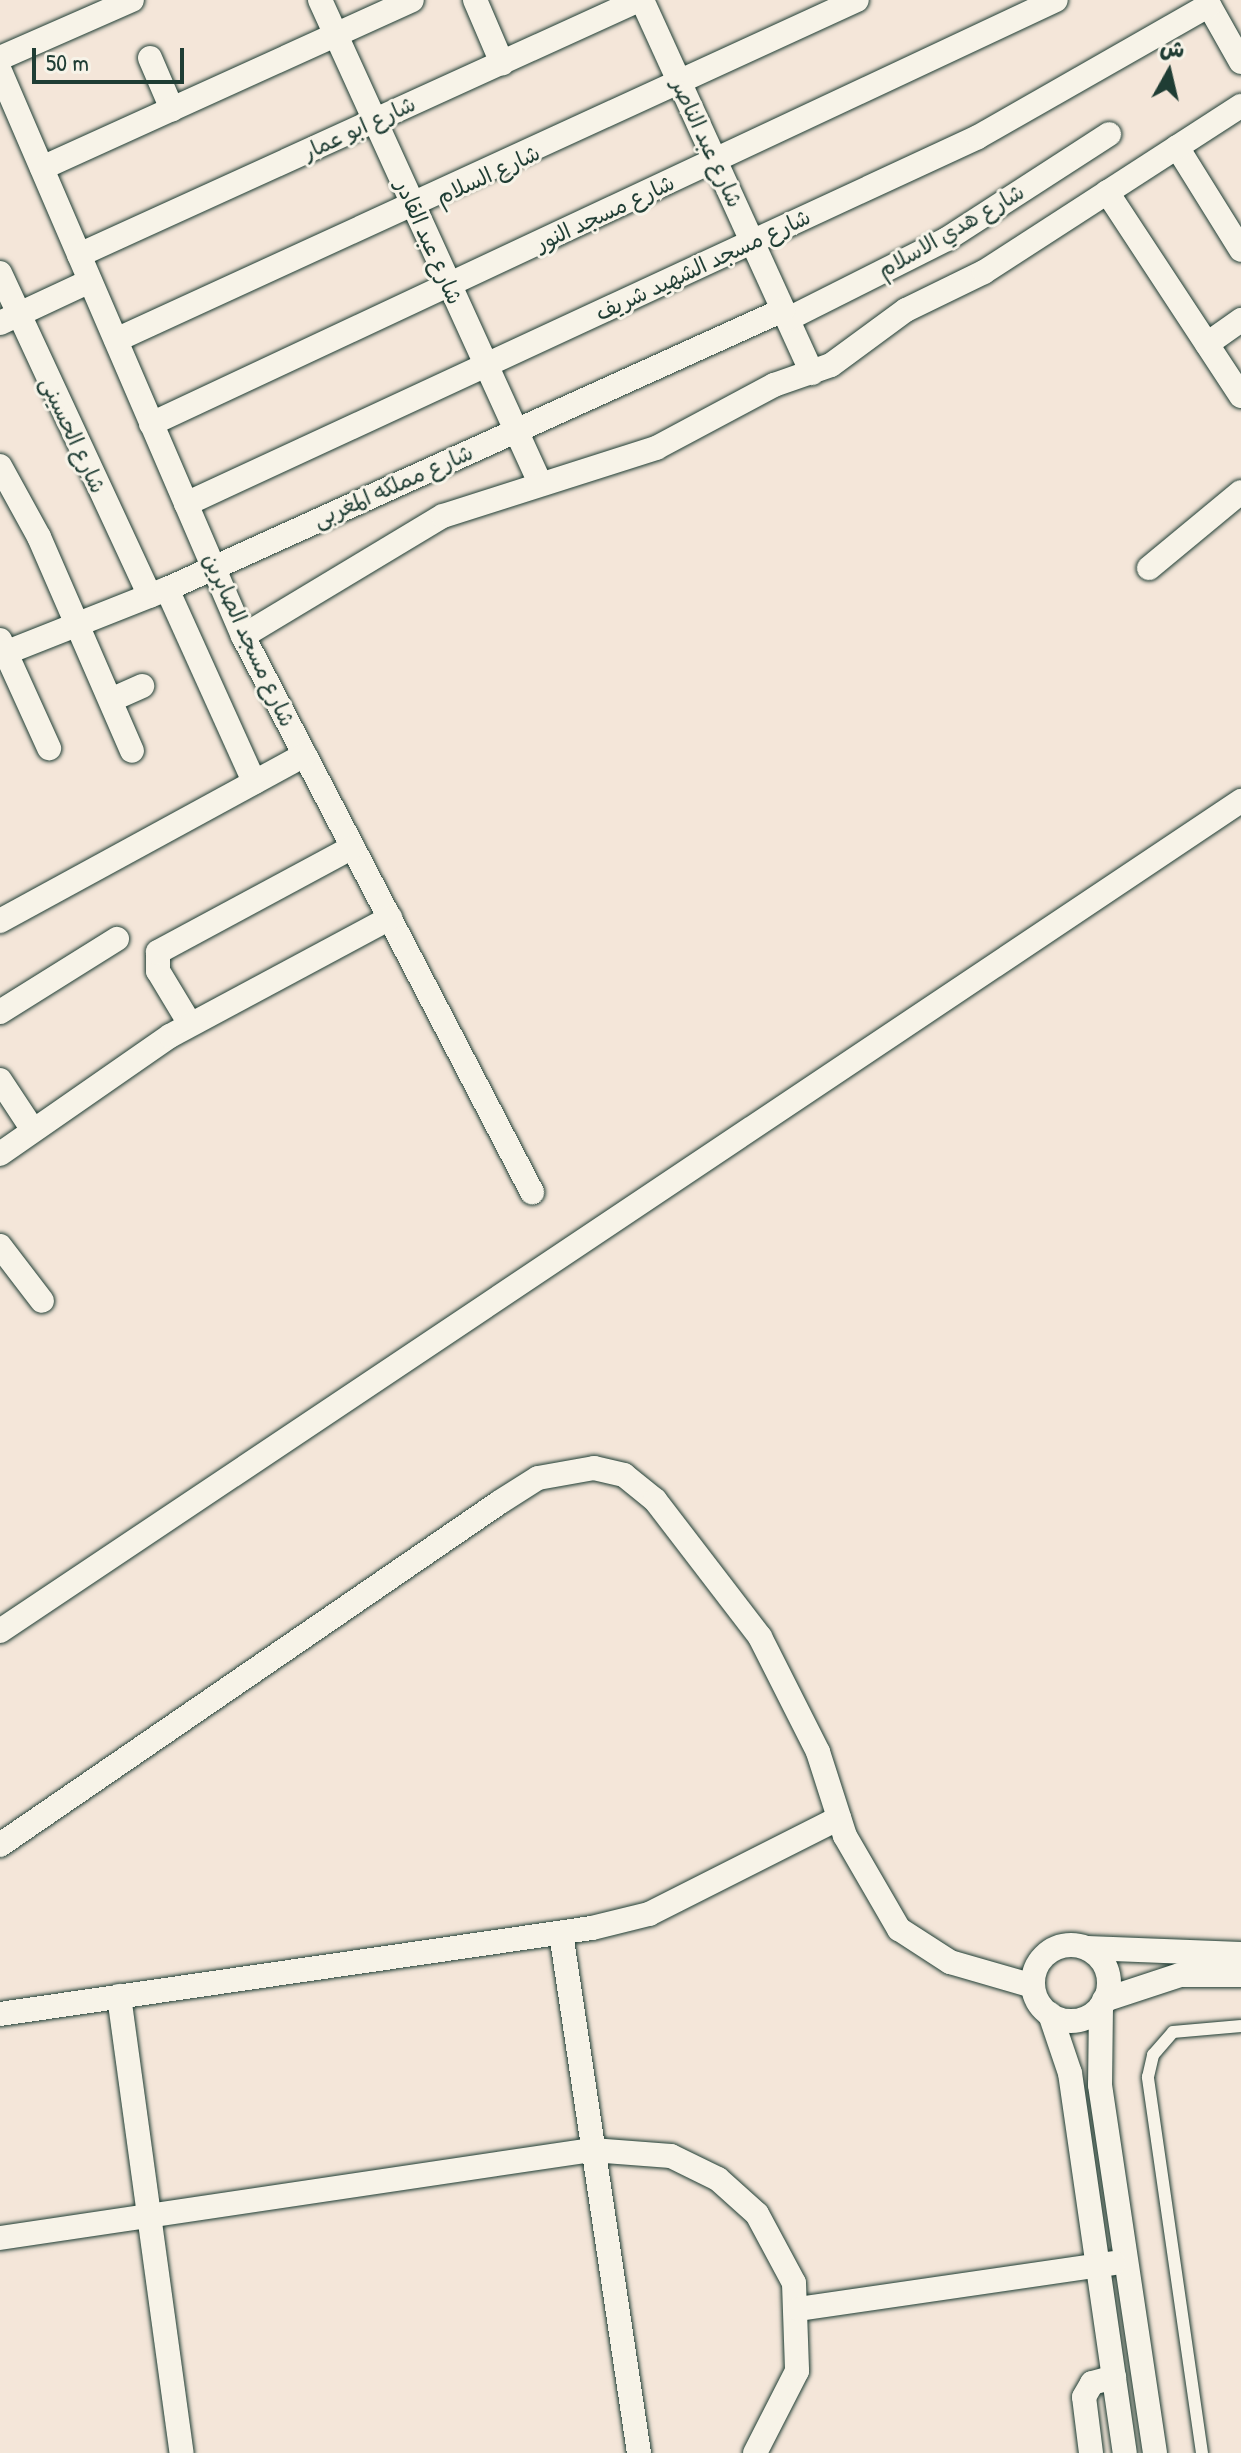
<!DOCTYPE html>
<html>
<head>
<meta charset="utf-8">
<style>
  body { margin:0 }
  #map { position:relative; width:1241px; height:2453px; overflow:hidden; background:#f4e6d9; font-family:"Patrick Hand","Playpen Sans Arabic",sans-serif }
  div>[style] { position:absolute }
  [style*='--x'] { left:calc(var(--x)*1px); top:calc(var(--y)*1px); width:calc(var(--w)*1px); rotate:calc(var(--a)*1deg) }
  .roads { filter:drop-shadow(0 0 2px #1f3d34) drop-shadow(0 0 2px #1f3d34) }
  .lane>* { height:12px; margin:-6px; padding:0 6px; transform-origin:6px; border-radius:6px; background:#f7f3e8 }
  .street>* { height:24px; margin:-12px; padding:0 12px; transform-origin:12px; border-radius:12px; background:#f7f3e8 }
  .street>.ring { margin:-12px; padding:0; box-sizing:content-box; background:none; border:24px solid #f7f3e8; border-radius:50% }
  span { translate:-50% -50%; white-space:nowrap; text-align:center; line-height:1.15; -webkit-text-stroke:6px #f7f3e8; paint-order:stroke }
  .street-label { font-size:22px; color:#1f3d34 }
  .north { position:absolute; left:1129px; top:32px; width:80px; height:80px; -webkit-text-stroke:6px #f7f3e8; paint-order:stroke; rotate:8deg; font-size:22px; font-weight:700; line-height:32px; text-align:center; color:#1f3d34 }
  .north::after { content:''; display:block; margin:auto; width:28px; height:36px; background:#1f3d34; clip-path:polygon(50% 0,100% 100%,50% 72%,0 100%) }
  .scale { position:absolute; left:32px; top:48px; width:152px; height:36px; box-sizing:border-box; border:4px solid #1f3d34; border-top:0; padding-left:10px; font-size:24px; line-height:28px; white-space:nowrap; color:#1f3d34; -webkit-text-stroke:6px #f7f3e8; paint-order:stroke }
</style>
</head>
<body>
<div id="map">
  <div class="roads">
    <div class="lane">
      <div style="--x:1202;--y:2453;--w:380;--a:-98.2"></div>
      <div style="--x:1148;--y:2077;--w:23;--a:-77"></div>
      <div style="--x:1153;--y:2055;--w:30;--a:-49"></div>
      <div style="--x:1173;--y:2032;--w:68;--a:-5"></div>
    </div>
    <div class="street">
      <div style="--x:320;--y:0;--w:531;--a:65.51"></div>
      <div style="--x:475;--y:0;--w:69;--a:66.8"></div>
      <div style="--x:642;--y:0;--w:410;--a:65.5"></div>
      <div style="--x:1206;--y:0;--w:71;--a:60.6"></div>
      <div style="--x:0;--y:58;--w:144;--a:-23.7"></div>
      <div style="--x:150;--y:58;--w:56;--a:66.7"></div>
      <div style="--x:0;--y:71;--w:615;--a:66.73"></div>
      <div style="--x:243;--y:636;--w:627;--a:62.54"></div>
      <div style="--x:1177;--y:147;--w:121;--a:58.1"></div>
      <div style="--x:42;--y:168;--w:406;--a:-24.4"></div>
      <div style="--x:1107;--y:192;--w:244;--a:56.7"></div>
      <div style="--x:79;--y:255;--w:615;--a:-24.48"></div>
      <div style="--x:0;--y:273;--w:356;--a:65.1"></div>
      <div style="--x:788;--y:319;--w:178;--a:-26.7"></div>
      <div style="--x:947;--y:239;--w:193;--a:-32.9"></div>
      <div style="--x:0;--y:323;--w:99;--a:-25"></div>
      <div style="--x:116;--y:340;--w:815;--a:-24.65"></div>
      <div style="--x:1207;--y:344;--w:42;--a:-35.2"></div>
      <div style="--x:151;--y:424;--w:999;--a:-25.1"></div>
      <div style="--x:0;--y:466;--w:81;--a:61.2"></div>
      <div style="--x:39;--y:537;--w:233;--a:66.5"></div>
      <div style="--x:186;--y:504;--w:873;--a:-24.86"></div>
      <div style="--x:978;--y:137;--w:266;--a:-29.7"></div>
      <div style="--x:1149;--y:568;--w:119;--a:-39.6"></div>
      <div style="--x:167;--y:589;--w:212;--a:65.7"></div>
      <div style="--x:243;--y:636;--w:233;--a:-31"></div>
      <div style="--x:443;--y:516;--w:224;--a:-17.7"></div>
      <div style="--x:656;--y:448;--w:134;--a:-28.1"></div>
      <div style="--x:774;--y:385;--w:60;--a:-19.3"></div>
      <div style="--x:831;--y:365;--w:93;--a:-36.3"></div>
      <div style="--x:906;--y:310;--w:87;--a:-26"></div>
      <div style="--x:984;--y:272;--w:306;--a:-32.9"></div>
      <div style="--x:0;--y:640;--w:119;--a:65.6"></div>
      <div style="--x:0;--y:655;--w:180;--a:-21.6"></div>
      <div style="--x:167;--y:589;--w:676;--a:-24.37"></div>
      <div style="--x:113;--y:699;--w:32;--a:-24"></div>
      <div style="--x:0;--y:921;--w:347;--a:-28.6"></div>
      <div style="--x:0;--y:1012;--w:138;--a:-32"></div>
      <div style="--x:190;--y:1024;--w:62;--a:-121.1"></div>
      <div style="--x:158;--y:971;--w:19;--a:-90"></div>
      <div style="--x:158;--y:952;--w:221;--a:-28.3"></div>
      <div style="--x:0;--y:1080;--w:60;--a:56.6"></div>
      <div style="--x:0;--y:1154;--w:207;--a:-34.8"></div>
      <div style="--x:170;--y:1036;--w:250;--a:-28.2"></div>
      <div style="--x:0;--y:1246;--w:69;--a:52.6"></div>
      <div style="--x:0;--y:1631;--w:1493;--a:-33.78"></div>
      <div style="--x:0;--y:1845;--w:606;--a:-34.45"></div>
      <div style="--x:500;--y:1502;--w:45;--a:-32.3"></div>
      <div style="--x:538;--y:1478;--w:57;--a:-10.1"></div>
      <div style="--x:594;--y:1468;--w:31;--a:13"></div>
      <div style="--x:624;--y:1475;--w:40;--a:39"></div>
      <div style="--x:655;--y:1500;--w:173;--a:52.5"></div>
      <div style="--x:760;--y:1637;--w:129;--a:63.2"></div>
      <div style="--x:818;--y:1752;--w:88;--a:72.2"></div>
      <div style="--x:845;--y:1836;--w:108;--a:59.9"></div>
      <div style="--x:899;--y:1929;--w:61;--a:32.9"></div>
      <div style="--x:950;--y:1962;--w:86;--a:16.1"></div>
      <div style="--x:561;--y:1933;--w:526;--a:81.47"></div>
      <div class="ring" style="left:1033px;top:1945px;width:52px;height:52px"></div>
      <div style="--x:1087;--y:1948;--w:154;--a:2.2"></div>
      <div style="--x:119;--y:1996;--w:461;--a:82.2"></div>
      <div style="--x:1104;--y:2000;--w:80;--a:-18.2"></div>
      <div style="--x:1180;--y:1975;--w:61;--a:0"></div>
      <div style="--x:1101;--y:2006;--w:79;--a:90.7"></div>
      <div style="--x:1100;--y:2085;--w:372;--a:81.5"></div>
      <div style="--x:0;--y:2014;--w:598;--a:-8.27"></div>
      <div style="--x:592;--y:1928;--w:59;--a:-13.8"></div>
      <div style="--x:649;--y:1914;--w:213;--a:-26.8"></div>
      <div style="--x:1050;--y:2014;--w:62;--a:71.3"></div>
      <div style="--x:1070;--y:2073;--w:384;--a:81.8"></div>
      <div style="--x:0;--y:2238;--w:599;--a:-8.46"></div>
      <div style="--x:592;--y:2150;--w:79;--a:4.3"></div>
      <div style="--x:671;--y:2156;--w:52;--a:26.1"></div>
      <div style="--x:718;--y:2179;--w:52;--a:41.9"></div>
      <div style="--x:757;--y:2214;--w:78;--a:61.8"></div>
      <div style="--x:794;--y:2283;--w:88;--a:88"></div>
      <div style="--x:797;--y:2371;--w:92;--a:117.1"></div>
      <div style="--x:799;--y:2309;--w:318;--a:-8.3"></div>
      <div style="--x:1091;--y:2453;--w:56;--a:-97.1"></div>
      <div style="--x:1084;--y:2397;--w:16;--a:-60"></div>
      <div style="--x:1092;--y:2383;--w:23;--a:-15"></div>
    </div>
  </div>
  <div class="street-label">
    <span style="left:359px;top:128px;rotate:-25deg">شارع ابو عمار</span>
    <span style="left:707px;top:143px;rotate:65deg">شارع عبد الناصر</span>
    <span style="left:488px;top:175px;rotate:-25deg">شارع السلام</span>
    <span style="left:605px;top:213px;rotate:-25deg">شارع مسجد النور</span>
    <span style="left:951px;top:231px;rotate:-30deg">شارع هدي الاسلام</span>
    <span style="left:429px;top:242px;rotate:66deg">شارع عبد القادر</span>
    <span style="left:703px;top:265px;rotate:-25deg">شارع مسجد الشهيد شريف</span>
    <span style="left:73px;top:435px;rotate:65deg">شارع الحسينى</span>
    <span style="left:393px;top:486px;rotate:-24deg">شارع مملكه المغربى</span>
    <span style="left:249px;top:640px;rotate:65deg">شارع مسجد الصابرين</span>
  </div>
  <div class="north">ش</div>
  <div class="scale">50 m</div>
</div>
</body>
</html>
